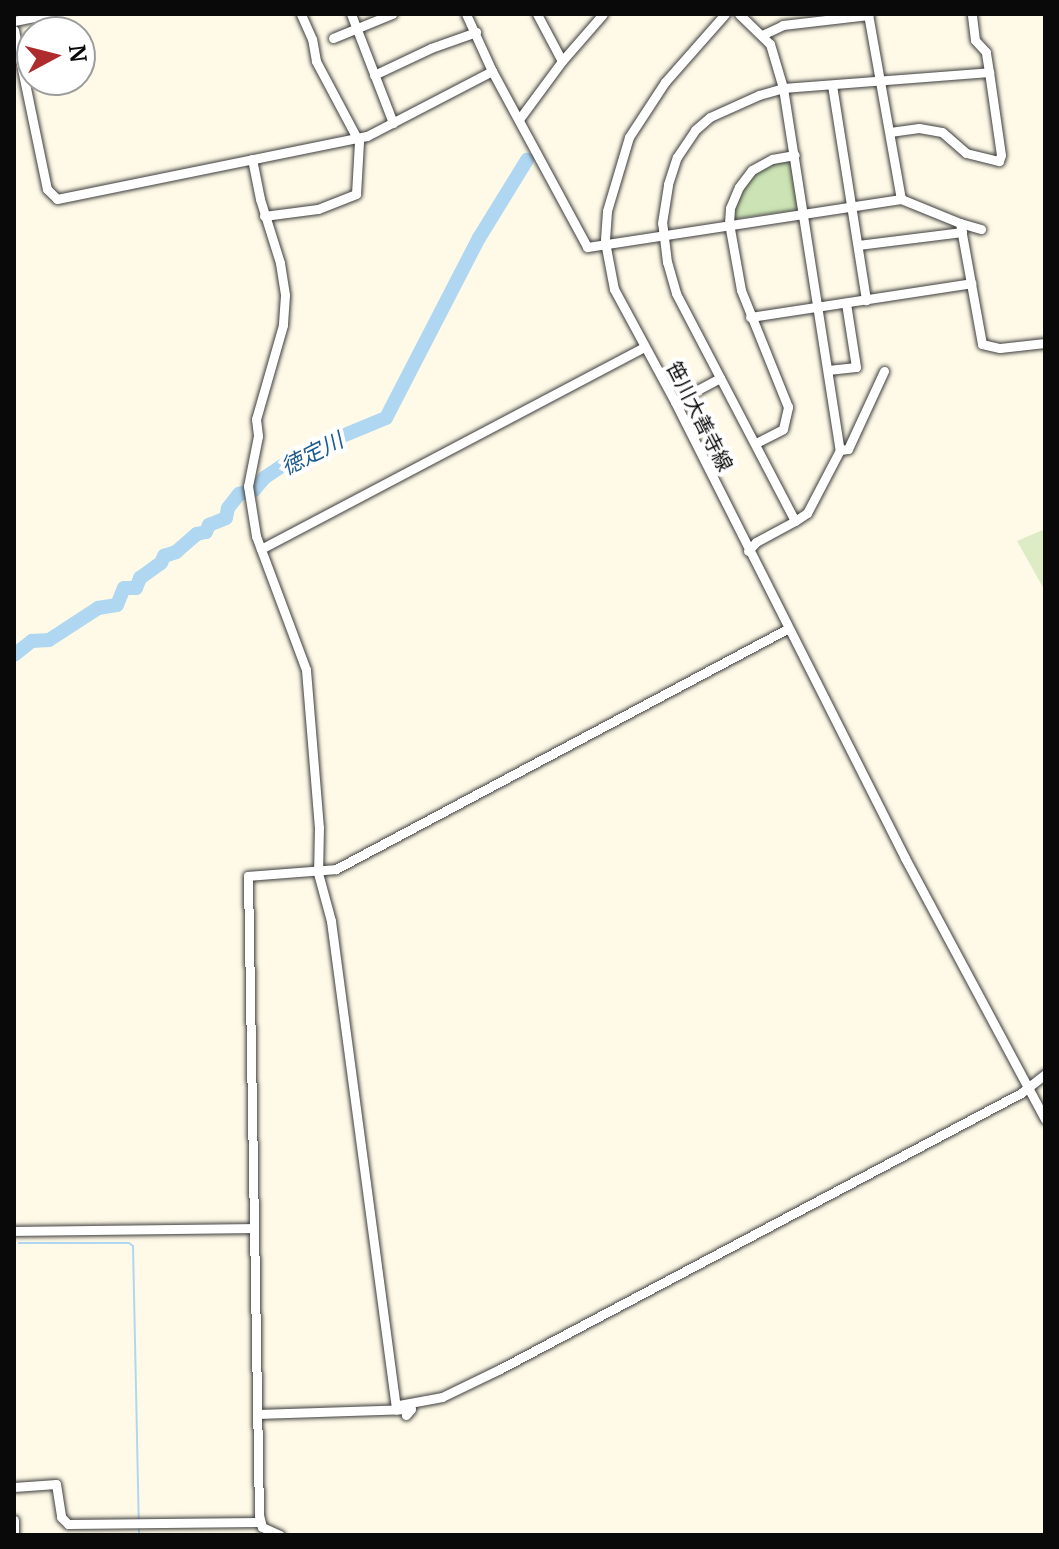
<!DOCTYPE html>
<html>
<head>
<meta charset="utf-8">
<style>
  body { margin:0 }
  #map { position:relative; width:1059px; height:1549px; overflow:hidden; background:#fefae7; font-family:Merriweather,"Noto Sans JP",serif }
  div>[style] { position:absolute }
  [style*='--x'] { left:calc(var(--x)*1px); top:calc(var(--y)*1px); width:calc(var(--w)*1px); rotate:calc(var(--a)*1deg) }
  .green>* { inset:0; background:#cce4b5 }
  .pitch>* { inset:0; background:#deecc6 }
  .stream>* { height:2px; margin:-1px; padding:0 1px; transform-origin:1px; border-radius:1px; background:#b0d7f1 }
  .river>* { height:14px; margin:-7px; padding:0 7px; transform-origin:7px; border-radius:7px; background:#b0d7f1 }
  .roads { filter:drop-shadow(0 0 2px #3c3c3c) drop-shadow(0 0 2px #3c3c3c) }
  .minor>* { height:9px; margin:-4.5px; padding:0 4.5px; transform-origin:4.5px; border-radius:4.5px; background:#fff }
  span { translate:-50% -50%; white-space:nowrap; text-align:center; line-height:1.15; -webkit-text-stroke:8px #fff; paint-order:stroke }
  .street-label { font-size:20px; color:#090909 }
  .water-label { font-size:22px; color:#1d5b91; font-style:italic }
  .frame { position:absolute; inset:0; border:16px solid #090909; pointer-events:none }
  .north { position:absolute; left:16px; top:16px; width:80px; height:80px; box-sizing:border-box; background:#fff; border:2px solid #9d9d9d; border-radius:50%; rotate:83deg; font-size:22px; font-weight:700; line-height:32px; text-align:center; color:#090909 }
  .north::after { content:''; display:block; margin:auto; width:28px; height:36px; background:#af2c2e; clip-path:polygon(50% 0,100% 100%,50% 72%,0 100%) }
</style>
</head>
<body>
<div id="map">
  <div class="green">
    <div style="clip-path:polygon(791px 159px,798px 210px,733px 219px,735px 205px,749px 177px,776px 160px)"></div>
  </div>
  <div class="pitch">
    <div style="clip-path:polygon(1045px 529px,1045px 591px,1017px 541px)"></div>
  </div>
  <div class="stream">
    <div style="--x:19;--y:1243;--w:110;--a:0"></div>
    <div style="--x:129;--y:1243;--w:5;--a:37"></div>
    <div style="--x:133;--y:1246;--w:275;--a:88.8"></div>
    <div style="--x:139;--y:1527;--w:8;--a:90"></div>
  </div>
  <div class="river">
    <div style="--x:14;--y:655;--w:23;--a:-38"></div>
    <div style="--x:32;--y:641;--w:17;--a:-3"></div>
    <div style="--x:49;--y:640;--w:59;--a:-33.1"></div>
    <div style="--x:98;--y:608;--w:19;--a:-9"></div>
    <div style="--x:117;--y:605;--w:18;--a:-68"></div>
    <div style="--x:124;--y:588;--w:12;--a:0"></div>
    <div style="--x:136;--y:588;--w:11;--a:-68"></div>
    <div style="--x:140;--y:578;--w:26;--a:-36"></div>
    <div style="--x:161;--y:563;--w:8;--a:-67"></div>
    <div style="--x:164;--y:556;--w:13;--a:-18"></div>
    <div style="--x:176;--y:552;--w:28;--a:-41"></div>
    <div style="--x:197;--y:534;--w:9;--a:-13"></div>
    <div style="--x:206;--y:532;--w:8;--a:-67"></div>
    <div style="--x:209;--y:525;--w:18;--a:-22"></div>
    <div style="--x:226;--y:518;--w:10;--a:-79"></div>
    <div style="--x:228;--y:508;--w:18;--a:-52"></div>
    <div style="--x:239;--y:494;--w:16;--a:-15"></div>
    <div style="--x:254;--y:490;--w:16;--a:-50"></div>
    <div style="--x:264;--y:478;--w:25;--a:-34"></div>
    <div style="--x:285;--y:464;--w:30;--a:-30"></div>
    <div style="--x:311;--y:449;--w:81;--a:-22.5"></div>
    <div style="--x:386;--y:418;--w:203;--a:-62.7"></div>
    <div style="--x:479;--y:238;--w:92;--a:-58.4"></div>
  </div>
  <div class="roads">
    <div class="minor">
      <div style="--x:351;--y:14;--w:117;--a:68.9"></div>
      <div style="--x:466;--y:14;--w:63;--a:65.5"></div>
      <div style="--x:492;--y:71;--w:200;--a:61.6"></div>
      <div style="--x:587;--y:247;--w:318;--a:-8.7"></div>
      <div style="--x:537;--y:14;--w:53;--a:62"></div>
      <div style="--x:562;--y:61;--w:62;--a:-48.9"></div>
      <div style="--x:725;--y:14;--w:91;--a:131.4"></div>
      <div style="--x:665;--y:82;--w:66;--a:123.2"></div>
      <div style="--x:629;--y:137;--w:77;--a:106.6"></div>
      <div style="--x:607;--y:211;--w:31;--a:94"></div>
      <div style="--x:605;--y:242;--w:48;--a:79.2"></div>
      <div style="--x:614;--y:289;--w:128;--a:61.6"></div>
      <div style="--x:675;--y:402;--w:511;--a:63.23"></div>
      <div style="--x:905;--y:858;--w:296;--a:61.8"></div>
      <div style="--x:739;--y:14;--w:43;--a:44.1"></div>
      <div style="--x:770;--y:44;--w:46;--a:73.5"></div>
      <div style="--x:783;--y:88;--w:366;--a:81.1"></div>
      <div style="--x:840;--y:450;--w:71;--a:117.6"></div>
      <div style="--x:807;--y:513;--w:14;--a:146"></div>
      <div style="--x:868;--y:14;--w:188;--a:79.9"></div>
      <div style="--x:901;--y:199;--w:64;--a:22.1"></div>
      <div style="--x:960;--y:223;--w:123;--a:79.7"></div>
      <div style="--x:982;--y:344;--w:18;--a:13"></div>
      <div style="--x:1000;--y:348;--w:45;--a:-6.3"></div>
      <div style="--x:14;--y:21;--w:37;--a:-11"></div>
      <div style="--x:14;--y:30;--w:162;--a:78.3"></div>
      <div style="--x:47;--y:189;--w:14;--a:45"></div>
      <div style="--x:57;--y:199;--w:316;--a:-11.5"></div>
      <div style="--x:367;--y:136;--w:141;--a:-27.5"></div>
      <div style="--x:762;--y:35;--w:23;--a:-25"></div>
      <div style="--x:783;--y:25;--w:86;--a:-6.7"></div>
      <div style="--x:333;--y:38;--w:64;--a:-22.1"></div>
      <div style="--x:374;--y:75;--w:63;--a:-25.3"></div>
      <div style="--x:431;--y:48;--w:48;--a:-19.6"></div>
      <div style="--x:832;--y:85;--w:218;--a:81"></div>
      <div style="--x:520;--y:118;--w:71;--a:-53.6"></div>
      <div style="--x:890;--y:132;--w:29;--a:-8"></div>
      <div style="--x:919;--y:128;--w:23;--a:10"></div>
      <div style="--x:942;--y:132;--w:32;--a:41"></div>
      <div style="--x:966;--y:153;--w:34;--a:14"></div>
      <div style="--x:999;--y:161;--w:6;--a:-72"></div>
      <div style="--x:1001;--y:155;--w:84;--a:-98.2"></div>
      <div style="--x:252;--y:159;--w:41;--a:78.7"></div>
      <div style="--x:260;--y:199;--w:67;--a:72.6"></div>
      <div style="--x:280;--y:263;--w:32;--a:81"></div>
      <div style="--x:285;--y:295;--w:30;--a:94"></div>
      <div style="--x:283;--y:325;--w:98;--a:106"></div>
      <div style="--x:256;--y:419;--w:17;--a:83"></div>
      <div style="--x:258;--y:436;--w:51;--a:101.3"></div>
      <div style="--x:248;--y:486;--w:51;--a:80.9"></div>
      <div style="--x:256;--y:536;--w:143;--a:69.5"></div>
      <div style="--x:306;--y:670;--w:158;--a:85.3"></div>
      <div style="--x:319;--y:827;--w:46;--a:91.2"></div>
      <div style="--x:318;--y:873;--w:50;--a:74.8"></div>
      <div style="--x:331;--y:921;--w:493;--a:82.4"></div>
      <div style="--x:264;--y:216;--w:54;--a:-7.4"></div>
      <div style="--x:318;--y:209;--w:41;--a:-21.5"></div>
      <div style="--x:356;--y:194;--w:52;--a:-86.7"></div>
      <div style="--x:359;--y:142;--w:92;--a:-118"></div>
      <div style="--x:316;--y:61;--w:22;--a:-100"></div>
      <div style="--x:312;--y:39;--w:27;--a:-114"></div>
      <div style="--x:960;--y:223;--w:22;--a:16"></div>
      <div style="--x:858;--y:245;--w:105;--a:-7.1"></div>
      <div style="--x:750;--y:317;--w:224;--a:-8.7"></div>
      <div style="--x:828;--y:370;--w:28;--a:-6"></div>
      <div style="--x:856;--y:367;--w:65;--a:-98.9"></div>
      <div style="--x:675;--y:402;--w:51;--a:-28.1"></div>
      <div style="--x:756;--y:443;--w:30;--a:-27"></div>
      <div style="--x:783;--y:429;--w:23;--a:-77"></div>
      <div style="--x:788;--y:407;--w:126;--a:-111.9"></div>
      <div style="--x:741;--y:290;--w:68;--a:-100.2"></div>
      <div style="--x:729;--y:223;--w:15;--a:-86"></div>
      <div style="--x:730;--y:208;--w:23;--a:-67"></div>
      <div style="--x:739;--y:187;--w:21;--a:-53"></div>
      <div style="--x:752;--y:170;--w:23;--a:-29"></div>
      <div style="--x:772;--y:159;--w:23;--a:-10"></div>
      <div style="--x:840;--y:450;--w:8;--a:-7"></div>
      <div style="--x:848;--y:449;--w:86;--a:-65.2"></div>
      <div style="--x:261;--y:549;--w:433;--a:-27.8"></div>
      <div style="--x:748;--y:551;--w:12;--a:-48"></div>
      <div style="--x:756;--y:542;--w:44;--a:-28.3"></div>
      <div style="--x:795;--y:521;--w:257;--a:-117.6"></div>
      <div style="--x:676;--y:293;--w:32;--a:-106"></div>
      <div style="--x:667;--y:262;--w:39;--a:-97"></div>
      <div style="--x:662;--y:223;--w:39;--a:-81"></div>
      <div style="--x:668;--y:184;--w:28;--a:-72"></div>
      <div style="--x:677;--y:157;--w:32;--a:-56"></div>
      <div style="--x:695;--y:130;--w:20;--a:-41"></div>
      <div style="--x:710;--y:117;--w:54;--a:-24.2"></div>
      <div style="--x:759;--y:95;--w:25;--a:-16"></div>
      <div style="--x:783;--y:88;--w:207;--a:-4.4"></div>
      <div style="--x:989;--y:72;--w:20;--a:-99"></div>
      <div style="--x:986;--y:52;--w:16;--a:-133"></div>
      <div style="--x:975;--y:40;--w:26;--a:-97"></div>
      <div style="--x:14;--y:1231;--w:239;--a:-0.7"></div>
      <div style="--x:399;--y:1405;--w:44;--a:-10.5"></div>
      <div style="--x:442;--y:1397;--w:64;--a:-25.8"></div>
      <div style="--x:500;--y:1369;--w:590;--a:-27.91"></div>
      <div style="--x:1021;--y:1093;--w:31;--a:-38"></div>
      <div style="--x:257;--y:1414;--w:154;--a:-1.9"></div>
      <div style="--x:411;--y:1409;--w:8;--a:130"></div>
      <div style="--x:14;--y:1487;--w:42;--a:-4.1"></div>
      <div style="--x:56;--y:1484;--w:33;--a:81"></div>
      <div style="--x:61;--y:1517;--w:10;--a:45"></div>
      <div style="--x:68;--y:1524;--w:191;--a:-0.6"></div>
      <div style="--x:14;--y:1520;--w:15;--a:90"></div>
      <div style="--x:280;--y:1535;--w:20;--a:-156"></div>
      <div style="--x:262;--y:1527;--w:12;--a:-104"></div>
      <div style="--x:259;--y:1515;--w:639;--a:-90.99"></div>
      <div style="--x:248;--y:876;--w:88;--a:-4.5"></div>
      <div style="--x:336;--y:869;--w:511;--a:-28.02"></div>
    </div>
  </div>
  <div class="street-label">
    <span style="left:700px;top:416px;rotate:63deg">笹川大善寺線</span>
  </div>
  <div class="water-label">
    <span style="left:312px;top:454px;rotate:-27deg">徳定川</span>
  </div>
  <div class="frame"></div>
  <div class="north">N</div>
</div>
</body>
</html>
